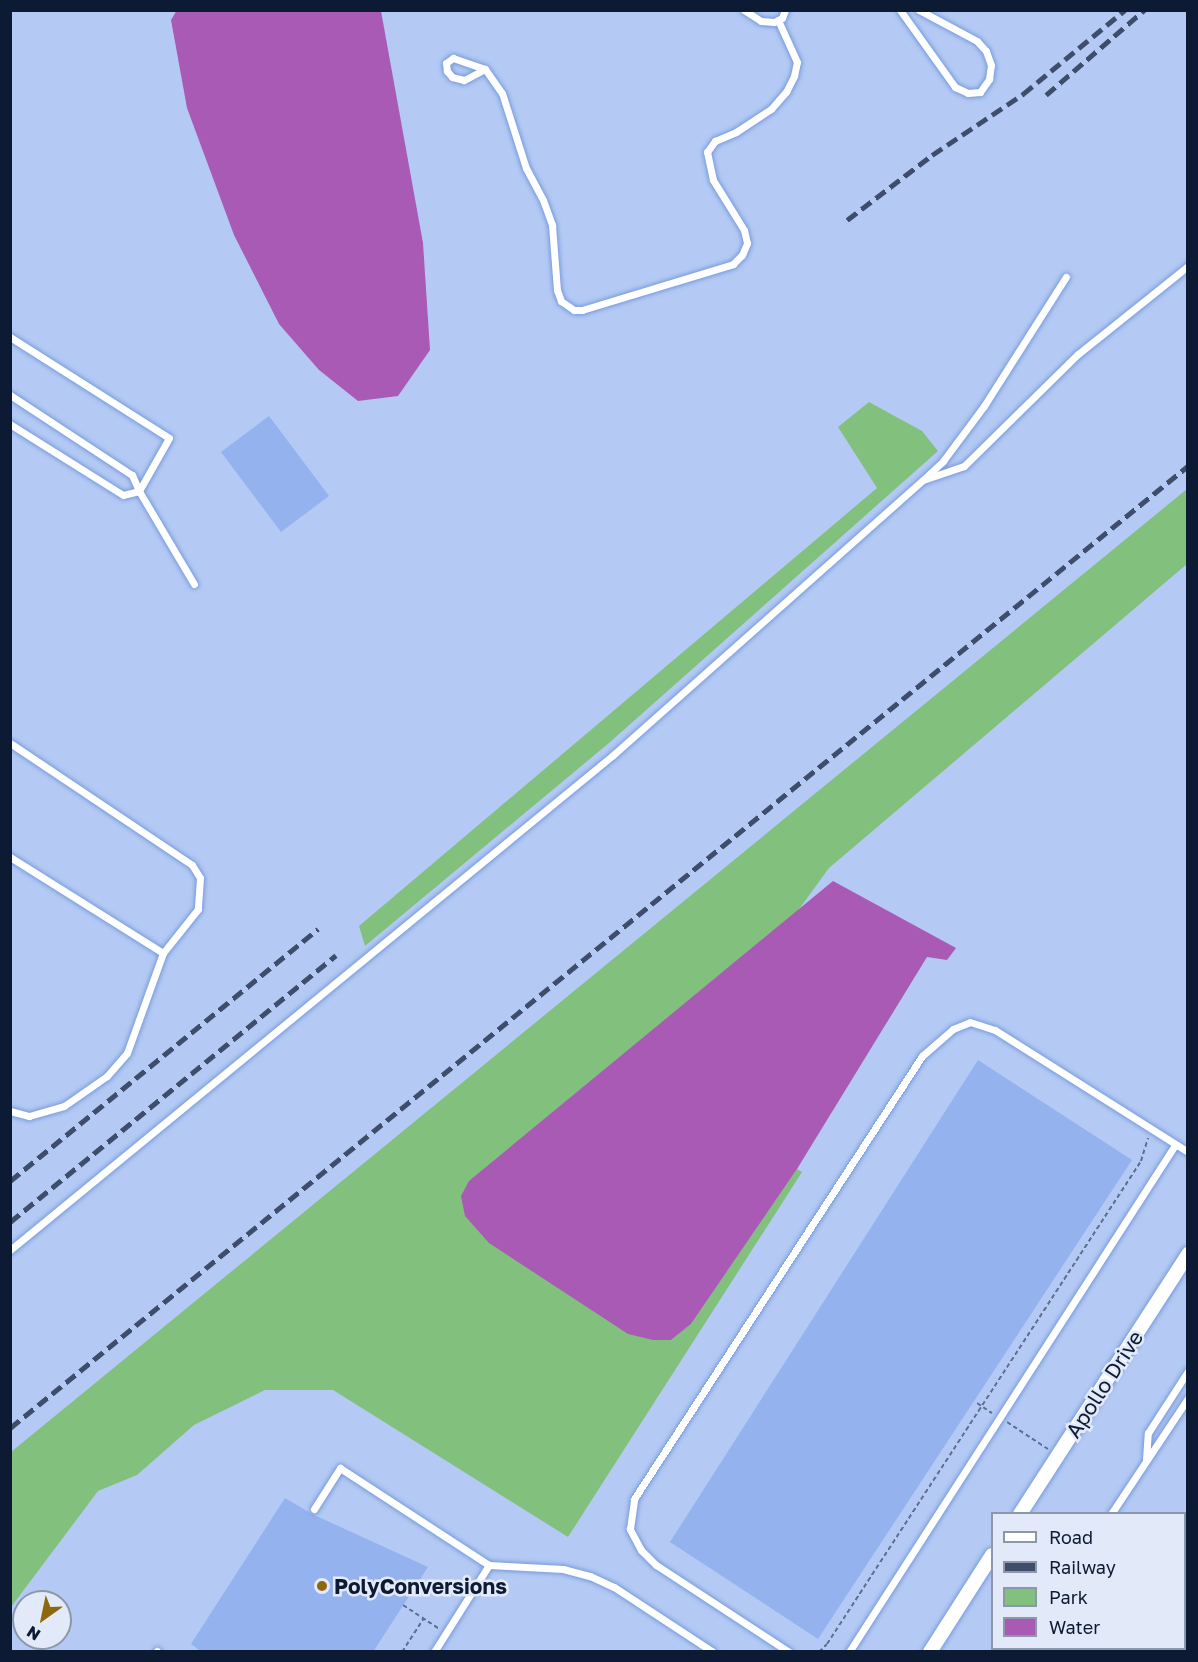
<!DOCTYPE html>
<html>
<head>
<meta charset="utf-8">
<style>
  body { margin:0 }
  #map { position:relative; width:1198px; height:1662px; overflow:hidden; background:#b4caf4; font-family:"Golos Text",sans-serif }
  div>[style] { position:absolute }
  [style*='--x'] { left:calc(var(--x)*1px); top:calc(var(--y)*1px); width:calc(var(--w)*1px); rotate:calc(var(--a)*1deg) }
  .green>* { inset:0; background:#81c17d }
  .water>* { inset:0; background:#a95ab4 }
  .building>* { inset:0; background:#93b2ee }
  .path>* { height:2px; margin-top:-1px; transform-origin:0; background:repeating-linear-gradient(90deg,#5d6e8f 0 4.5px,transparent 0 7.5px) }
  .roads { filter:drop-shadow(0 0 2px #789bdd) drop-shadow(0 0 2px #789bdd) }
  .service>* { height:7px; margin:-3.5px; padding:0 3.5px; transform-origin:3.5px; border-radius:3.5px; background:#fff }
  .minor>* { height:14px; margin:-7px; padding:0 7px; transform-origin:7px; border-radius:7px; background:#fff }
  .rail>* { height:4.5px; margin-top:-2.25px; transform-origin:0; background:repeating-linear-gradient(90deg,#3d4d6b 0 12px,transparent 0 18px) }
  .dots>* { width:16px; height:16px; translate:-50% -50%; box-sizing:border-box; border:3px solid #e2eaf9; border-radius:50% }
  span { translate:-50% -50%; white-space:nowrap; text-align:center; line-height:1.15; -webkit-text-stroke:5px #e2eaf9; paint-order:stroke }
  .street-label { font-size:21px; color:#0d1a33 }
  .poi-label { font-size:21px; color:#0d1a33; font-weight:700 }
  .left { translate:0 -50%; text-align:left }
  .frame { position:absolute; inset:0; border:12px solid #0d1a33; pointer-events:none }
  .legend { position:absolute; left:991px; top:1512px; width:195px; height:138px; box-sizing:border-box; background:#e2eaf9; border:2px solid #8d97aa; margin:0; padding:8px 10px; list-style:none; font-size:18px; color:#0d1a33 }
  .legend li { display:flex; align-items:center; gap:12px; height:30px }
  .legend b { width:30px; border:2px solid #8d97aa }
  .north { position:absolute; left:12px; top:1590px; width:60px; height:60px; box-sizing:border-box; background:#e2eaf9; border:2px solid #8d97aa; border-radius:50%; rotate:213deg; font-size:16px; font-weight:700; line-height:24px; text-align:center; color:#0d1a33 }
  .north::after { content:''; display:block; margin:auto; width:21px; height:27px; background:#8e680c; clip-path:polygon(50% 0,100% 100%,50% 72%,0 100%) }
</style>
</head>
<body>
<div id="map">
  <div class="green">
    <div style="clip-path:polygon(869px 402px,922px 431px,938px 451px,609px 743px,365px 946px,359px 926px,877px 488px,838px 427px)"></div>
    <div style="clip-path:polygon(1187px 489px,1187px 564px,829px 868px,797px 912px,653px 1340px,671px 1340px,691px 1324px,797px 1169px,802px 1172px,568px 1537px,333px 1390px,265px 1390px,194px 1425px,137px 1475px,98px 1491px,11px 1607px,11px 1452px)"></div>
  </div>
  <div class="water">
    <div style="clip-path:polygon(177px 10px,381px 11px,423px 243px,430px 350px,398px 396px,358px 401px,319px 370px,279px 324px,234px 235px,187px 108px,171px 20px)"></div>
    <div style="clip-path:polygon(833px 881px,956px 948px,947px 960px,927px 957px,797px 1169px,691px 1324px,671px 1340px,653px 1340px,628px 1334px,489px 1243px,465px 1216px,461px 1196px,469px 1181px)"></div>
  </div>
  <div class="building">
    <div style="clip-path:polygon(269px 416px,329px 496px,281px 532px,221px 452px)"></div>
    <div style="clip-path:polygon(978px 1060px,1132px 1160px,818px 1639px,670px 1542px)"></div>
    <div style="clip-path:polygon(285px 1498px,312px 1514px,428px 1567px,373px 1652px,202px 1652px,191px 1644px)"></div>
  </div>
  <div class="path">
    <div style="--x:977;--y:1403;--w:18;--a:34"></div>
    <div style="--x:1007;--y:1422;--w:49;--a:33.4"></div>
    <div style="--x:403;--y:1605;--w:42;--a:33.3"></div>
    <div style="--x:402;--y:1652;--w:40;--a:-57.1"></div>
    <div style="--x:819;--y:1652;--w:11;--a:-45"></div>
    <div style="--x:827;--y:1644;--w:576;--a:-56.97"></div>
    <div style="--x:1141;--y:1161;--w:24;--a:-73"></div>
  </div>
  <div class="roads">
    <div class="service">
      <div style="--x:744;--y:10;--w:20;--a:33"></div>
      <div style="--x:761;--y:21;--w:13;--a:4"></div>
      <div style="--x:774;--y:22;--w:9;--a:-27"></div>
      <div style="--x:782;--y:18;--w:9;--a:-69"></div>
      <div style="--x:900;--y:10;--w:95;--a:54.5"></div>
      <div style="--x:955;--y:87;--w:14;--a:25"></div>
      <div style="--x:968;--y:93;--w:12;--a:-5"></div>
      <div style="--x:980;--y:92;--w:16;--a:-55"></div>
      <div style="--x:989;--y:79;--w:14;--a:-82"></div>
      <div style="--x:991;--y:65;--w:15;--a:-110"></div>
      <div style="--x:986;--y:51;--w:13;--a:-132"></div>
      <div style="--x:977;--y:41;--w:66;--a:-151.9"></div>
      <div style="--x:485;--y:69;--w:24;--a:152"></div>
      <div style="--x:464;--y:80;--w:12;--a:-166"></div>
      <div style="--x:452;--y:77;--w:8;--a:-130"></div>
      <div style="--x:447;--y:71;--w:8;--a:-97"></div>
      <div style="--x:446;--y:63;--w:9;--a:-36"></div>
      <div style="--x:453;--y:58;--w:34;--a:19"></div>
      <div style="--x:485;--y:69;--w:29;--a:55"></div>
      <div style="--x:502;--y:93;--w:79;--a:72.3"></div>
      <div style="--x:526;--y:168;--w:36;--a:62"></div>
      <div style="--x:543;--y:200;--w:27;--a:70"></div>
      <div style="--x:552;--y:225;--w:65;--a:85.6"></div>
      <div style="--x:557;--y:290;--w:12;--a:70"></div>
      <div style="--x:561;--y:301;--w:16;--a:35"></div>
      <div style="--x:574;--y:310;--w:8;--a:0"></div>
      <div style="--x:582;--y:310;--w:158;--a:-16.9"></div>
      <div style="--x:733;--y:264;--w:13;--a:-45"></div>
      <div style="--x:742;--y:255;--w:13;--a:-67"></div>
      <div style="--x:747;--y:243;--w:13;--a:-103"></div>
      <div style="--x:744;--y:230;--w:59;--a:-121.8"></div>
      <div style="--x:713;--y:180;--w:29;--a:-102"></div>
      <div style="--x:707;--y:152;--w:14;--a:-54"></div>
      <div style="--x:715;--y:141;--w:23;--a:-23"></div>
      <div style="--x:736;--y:132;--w:42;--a:-33.3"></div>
      <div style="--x:771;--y:109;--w:23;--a:-49"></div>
      <div style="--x:786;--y:92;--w:18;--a:-63"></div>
      <div style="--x:794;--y:76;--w:14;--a:-78"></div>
      <div style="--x:797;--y:62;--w:46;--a:-114.3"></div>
      <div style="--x:10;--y:337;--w:188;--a:32.4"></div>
      <div style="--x:169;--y:438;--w:61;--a:119.5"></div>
      <div style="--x:139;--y:491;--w:108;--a:59.4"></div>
      <div style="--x:10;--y:395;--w:146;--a:33.3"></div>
      <div style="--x:132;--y:475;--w:17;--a:66"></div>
      <div style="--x:139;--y:491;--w:16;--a:166"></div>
      <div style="--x:123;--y:495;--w:133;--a:-147.9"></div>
      <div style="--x:925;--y:478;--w:25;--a:-43"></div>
      <div style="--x:943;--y:461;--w:69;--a:-53.3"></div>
      <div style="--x:984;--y:406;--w:153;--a:-57.6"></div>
      <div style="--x:10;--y:743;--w:219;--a:33.8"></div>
      <div style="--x:192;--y:865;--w:15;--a:58"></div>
      <div style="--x:200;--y:878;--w:31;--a:94"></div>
      <div style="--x:198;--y:909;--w:56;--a:128.5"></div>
      <div style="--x:163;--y:953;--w:181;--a:-147.9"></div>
      <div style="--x:10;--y:1111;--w:20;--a:15"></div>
      <div style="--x:29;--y:1116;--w:36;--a:-16"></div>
      <div style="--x:64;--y:1106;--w:52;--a:-34.9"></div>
      <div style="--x:107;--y:1076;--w:30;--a:-49"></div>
      <div style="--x:127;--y:1053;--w:106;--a:-70.2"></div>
      <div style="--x:10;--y:1250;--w:780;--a:-39.38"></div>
      <div style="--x:613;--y:755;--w:414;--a:-41.6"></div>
      <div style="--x:923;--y:480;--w:43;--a:-18.9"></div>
      <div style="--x:964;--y:466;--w:160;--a:-44.5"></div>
      <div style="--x:1078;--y:354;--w:141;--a:-38.7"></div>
      <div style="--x:1146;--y:1459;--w:26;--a:-86"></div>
      <div style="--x:1148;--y:1433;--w:74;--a:-57.2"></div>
      <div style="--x:314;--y:1509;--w:49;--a:-57.6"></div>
      <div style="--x:340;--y:1468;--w:178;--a:33.1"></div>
      <div style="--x:489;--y:1565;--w:74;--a:3.1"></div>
      <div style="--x:563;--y:1569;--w:28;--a:15"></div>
      <div style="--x:590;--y:1576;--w:26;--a:25"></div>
      <div style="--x:614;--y:1587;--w:118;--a:33.3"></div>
      <div style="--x:1111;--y:1514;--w:139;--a:-56.4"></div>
      <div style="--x:1184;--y:1556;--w:6;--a:-51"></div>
      <div style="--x:157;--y:1651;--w:1;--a:45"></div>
      <div style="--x:434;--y:1652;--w:103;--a:-57.7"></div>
      <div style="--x:789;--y:1652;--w:159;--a:-146.8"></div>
      <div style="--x:656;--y:1565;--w:21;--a:-135"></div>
      <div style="--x:641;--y:1550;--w:24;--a:-118"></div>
      <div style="--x:630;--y:1529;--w:30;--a:-82"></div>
      <div style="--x:634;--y:1499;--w:528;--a:-56.97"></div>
      <div style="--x:922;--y:1056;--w:41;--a:-41.1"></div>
      <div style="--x:953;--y:1029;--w:18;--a:-22"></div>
      <div style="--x:970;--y:1022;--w:26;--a:18"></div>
      <div style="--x:995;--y:1030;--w:228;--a:32.3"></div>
      <div style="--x:849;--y:1652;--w:603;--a:-57.26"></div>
      <div style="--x:1022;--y:1652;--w:4;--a:-63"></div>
      <div style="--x:1124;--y:1652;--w:4;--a:-63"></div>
    </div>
    <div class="minor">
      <div style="--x:1020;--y:1514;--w:310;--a:-57.1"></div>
      <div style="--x:930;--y:1652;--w:115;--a:-57.4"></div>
    </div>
  </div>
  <div class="rail">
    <div style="--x:1046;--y:95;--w:130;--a:-40.9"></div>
    <div style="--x:847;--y:220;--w:107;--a:-37.4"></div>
    <div style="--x:932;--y:155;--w:110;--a:-33.8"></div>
    <div style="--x:1023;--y:94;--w:132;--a:-39.5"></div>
    <div style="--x:10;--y:1181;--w:398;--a:-39.3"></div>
    <div style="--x:10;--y:1222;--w:421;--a:-39.3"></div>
    <div style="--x:10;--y:1428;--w:1521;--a:-39.24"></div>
  </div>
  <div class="dots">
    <div style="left:322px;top:1586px;background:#8e680c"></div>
  </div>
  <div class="street-label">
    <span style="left:1104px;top:1384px;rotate:-57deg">Apollo Drive</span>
  </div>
  <div class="poi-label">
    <span class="left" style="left:334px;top:1586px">PolyConversions</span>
  </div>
  <div class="frame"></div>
  <ul class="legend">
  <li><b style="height:8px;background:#fff"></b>Road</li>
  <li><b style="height:8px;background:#3d4d6b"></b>Railway</li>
  <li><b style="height:16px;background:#81c17d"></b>Park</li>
  <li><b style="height:16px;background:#a95ab4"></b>Water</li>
  </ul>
  <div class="north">N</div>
</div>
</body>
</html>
